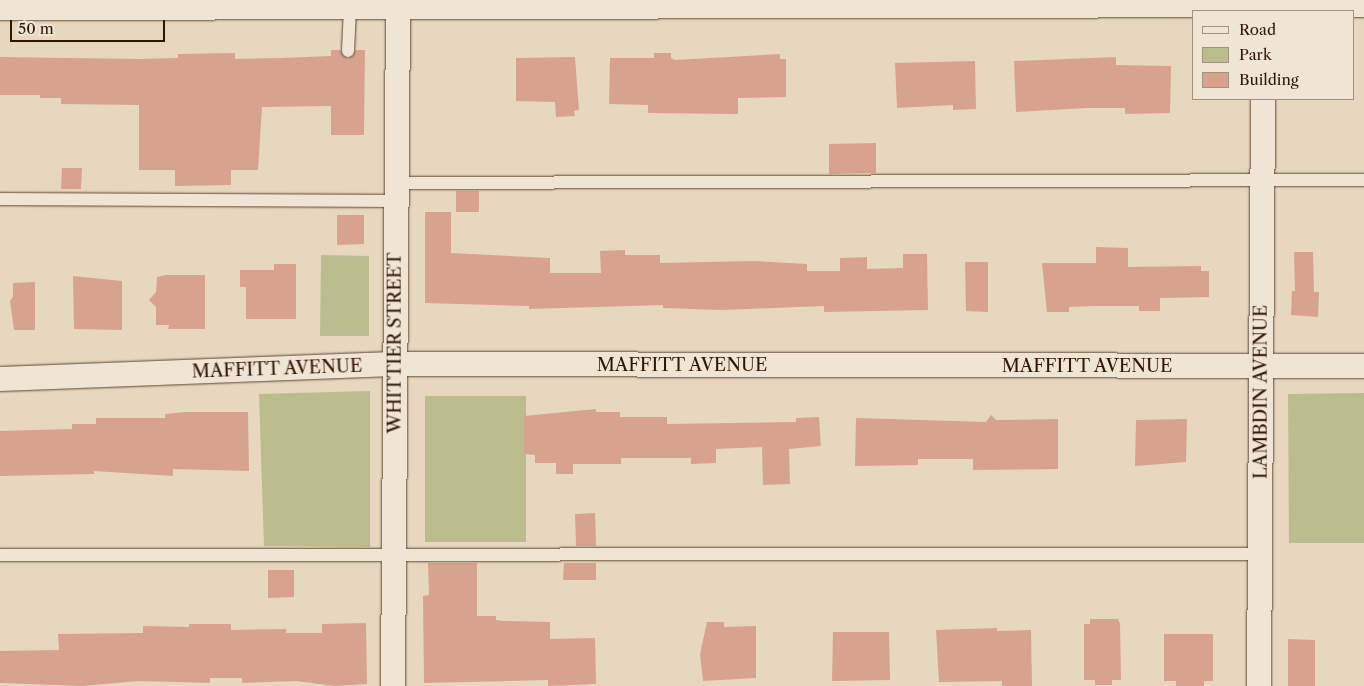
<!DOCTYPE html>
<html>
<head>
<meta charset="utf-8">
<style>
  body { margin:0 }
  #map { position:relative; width:1364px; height:686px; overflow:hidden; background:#e7d7be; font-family:"Libre Caslon Text",serif }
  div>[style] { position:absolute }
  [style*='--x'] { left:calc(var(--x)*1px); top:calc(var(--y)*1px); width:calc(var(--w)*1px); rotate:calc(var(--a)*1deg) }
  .green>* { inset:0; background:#bbbd8e }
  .building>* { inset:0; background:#d7a38f }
  .roads { filter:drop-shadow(0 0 1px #5e4630) drop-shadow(0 0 1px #5e4630) }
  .service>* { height:12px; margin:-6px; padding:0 6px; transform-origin:6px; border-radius:6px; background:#efe5d5 }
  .minor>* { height:24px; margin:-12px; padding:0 12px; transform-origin:12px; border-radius:12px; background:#efe5d5 }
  span { translate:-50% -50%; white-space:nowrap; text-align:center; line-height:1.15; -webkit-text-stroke:4px #efe5d5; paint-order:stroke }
  .street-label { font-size:18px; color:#301500 }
  .legend { position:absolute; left:1192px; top:10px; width:162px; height:90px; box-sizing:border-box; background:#efe5d5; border:1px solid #a39280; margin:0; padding:6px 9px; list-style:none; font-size:15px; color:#301500 }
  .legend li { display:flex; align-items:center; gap:10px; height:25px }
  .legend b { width:25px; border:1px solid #a39280 }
  .scale { position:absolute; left:10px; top:20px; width:155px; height:22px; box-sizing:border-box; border:2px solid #301500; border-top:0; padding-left:6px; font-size:15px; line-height:18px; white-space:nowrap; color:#301500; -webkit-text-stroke:4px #efe5d5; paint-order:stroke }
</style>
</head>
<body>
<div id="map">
  <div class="green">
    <div style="clip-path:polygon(321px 255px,369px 256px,369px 336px,320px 336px)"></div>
    <div style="clip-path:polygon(370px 391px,370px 547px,264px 546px,259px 394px)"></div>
    <div style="clip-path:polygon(1364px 393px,1364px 543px,1289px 543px,1288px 394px)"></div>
    <div style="clip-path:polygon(425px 396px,526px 396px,526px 542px,425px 542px)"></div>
  </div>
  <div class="building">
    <div style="clip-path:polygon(331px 50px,340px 50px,348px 59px,356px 50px,365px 50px,364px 135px,331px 135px,331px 106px,262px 107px,258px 170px,231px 170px,231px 185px,175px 186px,175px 170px,139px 170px,139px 105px,61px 104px,61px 98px,40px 98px,40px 95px,0 95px,0 57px,139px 59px,178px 58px,178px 54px,235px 53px,235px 59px,281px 58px,331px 56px)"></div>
    <div style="clip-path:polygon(654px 53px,671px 53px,671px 58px,675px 60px,780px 54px,780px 59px,786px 59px,786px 97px,738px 98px,738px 114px,648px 113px,648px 105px,609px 104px,610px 58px,654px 58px)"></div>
    <div style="clip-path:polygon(575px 57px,579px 110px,574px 111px,575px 116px,556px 117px,555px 102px,516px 101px,516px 58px)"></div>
    <div style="clip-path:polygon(1116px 57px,1116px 65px,1171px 66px,1170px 113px,1125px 114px,1125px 108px,1087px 108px,1016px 112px,1014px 61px)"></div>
    <div style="clip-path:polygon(975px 61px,976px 109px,953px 110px,953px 105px,897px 108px,895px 63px)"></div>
    <div style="clip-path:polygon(876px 143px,876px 173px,829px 174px,829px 144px)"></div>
    <div style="clip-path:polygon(62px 168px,82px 168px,81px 189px,61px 189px)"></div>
    <div style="clip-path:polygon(456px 191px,479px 191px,479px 212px,456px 212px)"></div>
    <div style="clip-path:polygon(425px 212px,451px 212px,451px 253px,550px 258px,550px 273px,601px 273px,600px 251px,625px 250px,625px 255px,660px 255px,660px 263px,754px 261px,807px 264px,807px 271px,840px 271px,840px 258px,867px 257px,867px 269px,903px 268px,903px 254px,927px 254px,928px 310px,824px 312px,824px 306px,721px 310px,663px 308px,663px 305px,529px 309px,529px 306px,425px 303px)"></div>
    <div style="clip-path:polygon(337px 215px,364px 215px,364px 244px,337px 245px)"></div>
    <div style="clip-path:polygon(1096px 247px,1128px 248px,1128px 267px,1201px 266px,1201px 271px,1209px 271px,1209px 297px,1160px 298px,1160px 311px,1139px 311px,1139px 306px,1094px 306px,1069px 307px,1069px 312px,1047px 312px,1042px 263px,1096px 263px)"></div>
    <div style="clip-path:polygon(1294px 252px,1313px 252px,1314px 292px,1319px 292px,1318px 317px,1291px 315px,1292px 291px,1295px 291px)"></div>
    <div style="clip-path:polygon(965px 262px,988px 262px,988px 312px,966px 311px)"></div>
    <div style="clip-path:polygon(274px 264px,296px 264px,296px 319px,246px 319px,246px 287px,240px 287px,240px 270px,274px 270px)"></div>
    <div style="clip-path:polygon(166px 275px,205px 275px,205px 329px,168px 329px,169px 325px,156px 325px,156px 307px,149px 300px,156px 292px,157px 277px)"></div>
    <div style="clip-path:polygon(73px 276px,122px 281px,122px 330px,74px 329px)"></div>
    <div style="clip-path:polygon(35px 282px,35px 330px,14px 330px,10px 301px,13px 297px,13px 283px)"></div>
    <div style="clip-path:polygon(596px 409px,596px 412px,620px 412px,620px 417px,667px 417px,667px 424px,796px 422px,796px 418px,819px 417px,821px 446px,789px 449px,790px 484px,763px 485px,762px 447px,716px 449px,716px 463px,691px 464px,691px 458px,621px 458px,621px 464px,573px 464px,573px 474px,556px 474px,556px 463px,535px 463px,535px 455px,524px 454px,524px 416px)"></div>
    <div style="clip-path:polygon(185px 412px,248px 412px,249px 471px,173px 469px,173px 476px,94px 471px,94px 474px,0 476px,0 431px,72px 429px,72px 424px,96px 424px,96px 418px,165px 418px,165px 414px)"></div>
    <div style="clip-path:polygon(991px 415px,996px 420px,1058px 419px,1058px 469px,973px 470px,973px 459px,918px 459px,918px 465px,855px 466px,856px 418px,986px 422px)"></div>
    <div style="clip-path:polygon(1187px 419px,1186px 462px,1135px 466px,1136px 420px)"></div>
    <div style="clip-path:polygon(595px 513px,596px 546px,576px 546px,575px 514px)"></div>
    <div style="clip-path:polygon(428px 563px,477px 563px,477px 616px,496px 616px,496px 620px,504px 621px,550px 622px,550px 639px,595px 638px,596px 684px,548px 686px,548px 680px,424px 683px,423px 596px,429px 595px)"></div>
    <div style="clip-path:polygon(564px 563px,596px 563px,596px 580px,563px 580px)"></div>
    <div style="clip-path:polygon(268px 570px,294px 570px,294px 597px,268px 598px)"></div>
    <div style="clip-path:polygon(1090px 619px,1118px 619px,1120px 624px,1121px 680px,1112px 680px,1112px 685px,1095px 685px,1095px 680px,1084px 680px,1084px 624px,1090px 624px)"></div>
    <div style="clip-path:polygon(707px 622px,724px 622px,724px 627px,756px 626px,756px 678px,703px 681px,700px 654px)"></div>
    <div style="clip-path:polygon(366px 623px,367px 684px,335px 686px,296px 681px,242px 683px,242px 678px,210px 678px,210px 683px,140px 681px,82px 686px,0 683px,0 651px,59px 650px,58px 634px,143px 633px,143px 626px,189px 627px,189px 624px,231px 624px,231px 630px,286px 629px,286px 633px,322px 633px,322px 624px)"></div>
    <div style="clip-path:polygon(997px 628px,997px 631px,1031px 630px,1032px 686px,1002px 686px,1002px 681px,939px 682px,936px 630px)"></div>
    <div style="clip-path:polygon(833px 632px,889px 632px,890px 680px,832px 681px)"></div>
    <div style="clip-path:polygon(1164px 634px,1213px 634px,1213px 681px,1204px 681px,1204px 686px,1176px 686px,1176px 681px,1164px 681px)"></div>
    <div style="clip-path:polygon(1288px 639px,1315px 640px,1315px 686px,1288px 686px)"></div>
  </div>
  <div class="roads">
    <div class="service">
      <div style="--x:348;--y:51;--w:43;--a:-87.3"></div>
      <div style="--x:396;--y:183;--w:968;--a:-0.18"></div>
      <div style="--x:0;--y:199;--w:396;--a:0.3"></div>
      <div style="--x:0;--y:555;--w:1260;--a:-0.05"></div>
    </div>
    <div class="minor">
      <div style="--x:0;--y:8;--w:1364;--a:-0.13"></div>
      <div style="--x:0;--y:379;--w:394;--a:-2.2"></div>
      <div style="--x:394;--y:364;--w:970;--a:0.12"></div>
      <div style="--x:393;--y:686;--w:686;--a:-89.58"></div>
      <div style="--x:1259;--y:686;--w:587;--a:-89.61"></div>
    </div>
  </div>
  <div class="street-label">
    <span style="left:395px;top:343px;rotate:-90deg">WHITTIER STREET</span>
    <span style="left:682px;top:365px">MAFFITT AVENUE</span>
    <span style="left:1087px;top:366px">MAFFITT AVENUE</span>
    <span style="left:277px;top:369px;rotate:-2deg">MAFFITT AVENUE</span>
    <span style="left:1261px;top:392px;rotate:-90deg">LAMBDIN AVENUE</span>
  </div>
  <ul class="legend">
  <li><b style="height:6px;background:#efe5d5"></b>Road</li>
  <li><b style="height:14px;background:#bbbd8e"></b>Park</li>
  <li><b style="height:14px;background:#d7a38f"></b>Building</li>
  </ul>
  <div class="scale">50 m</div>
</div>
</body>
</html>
